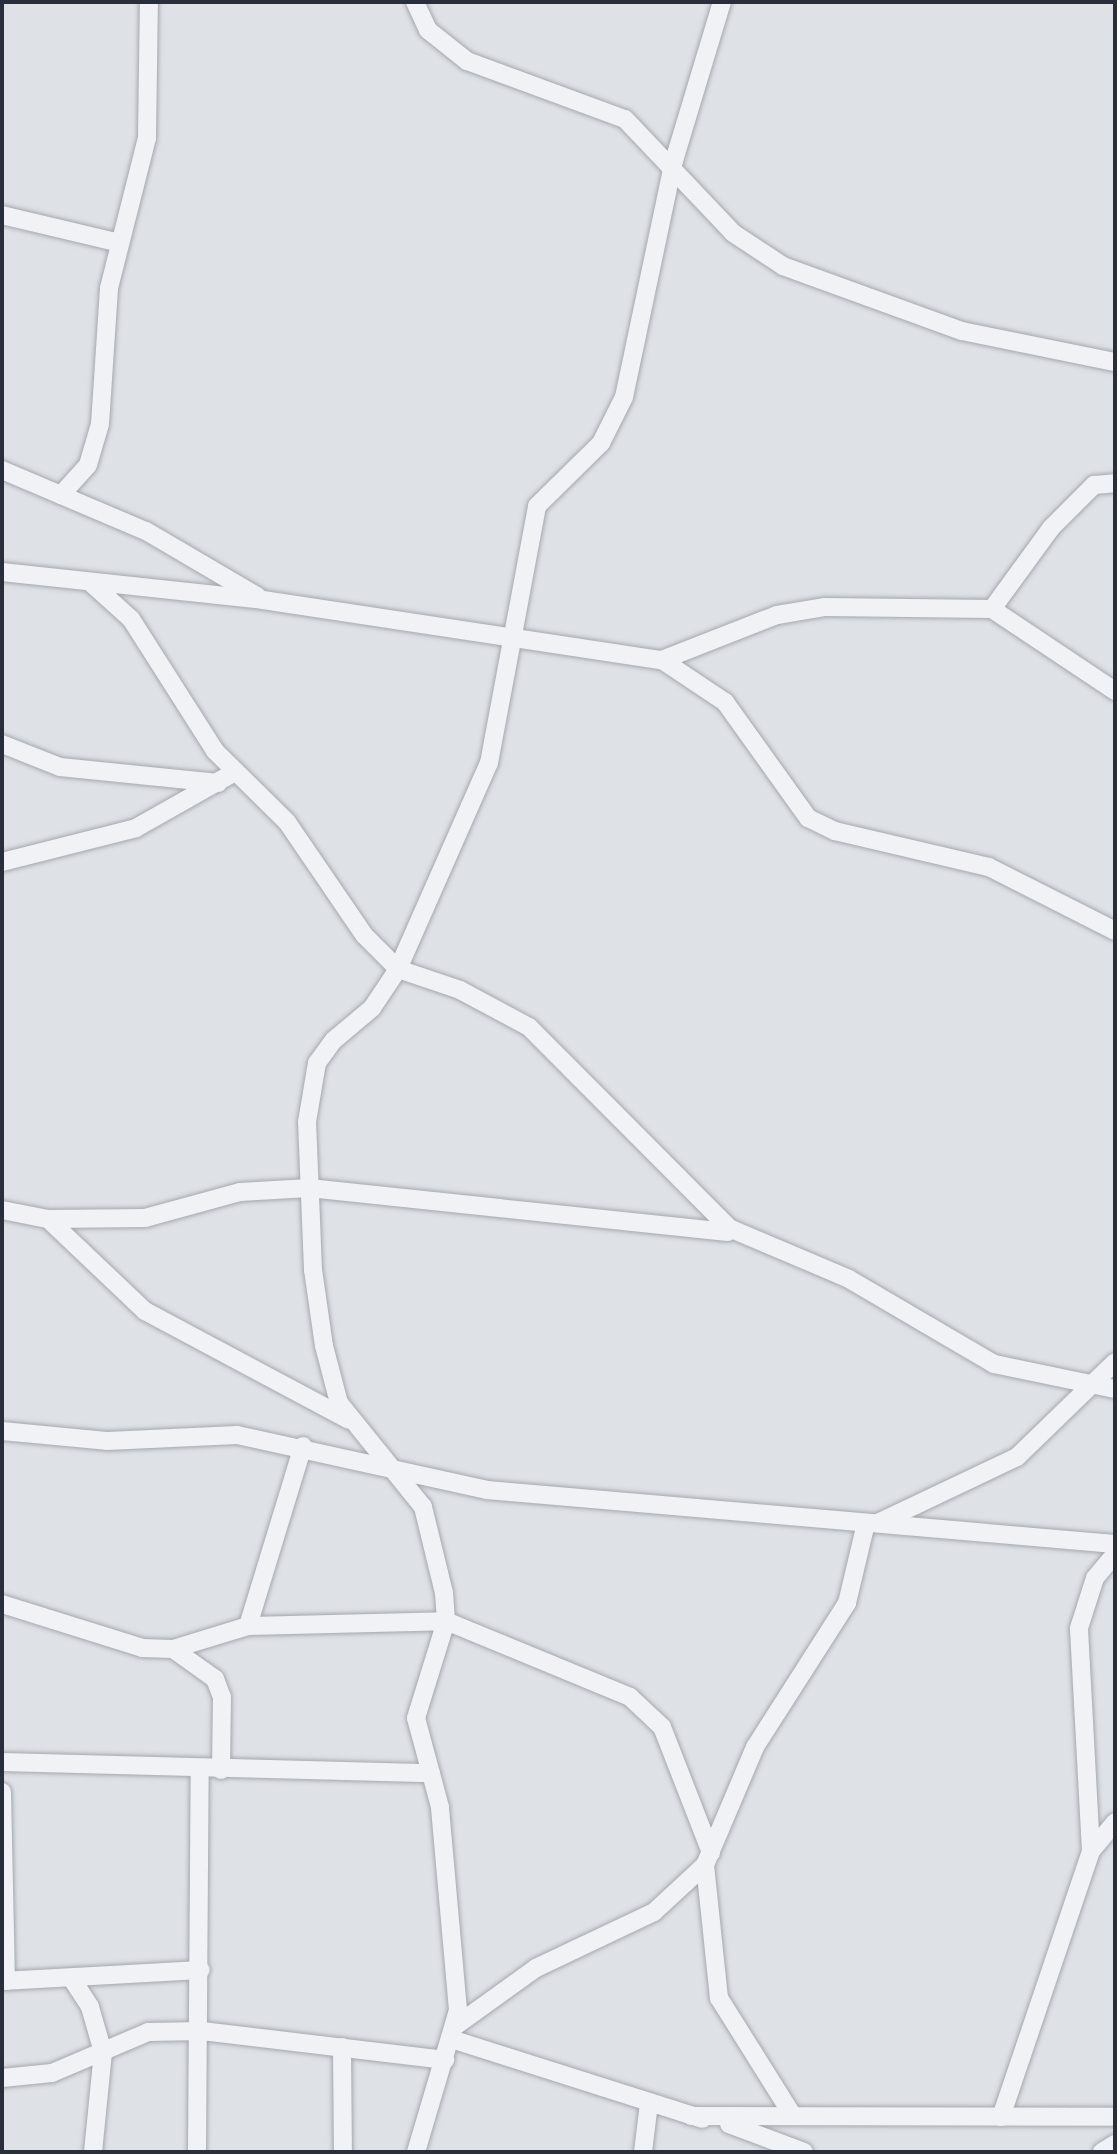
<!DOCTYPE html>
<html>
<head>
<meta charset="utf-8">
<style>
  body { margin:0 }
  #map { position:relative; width:1117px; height:2154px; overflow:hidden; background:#dee1e6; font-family:"Fira Sans",sans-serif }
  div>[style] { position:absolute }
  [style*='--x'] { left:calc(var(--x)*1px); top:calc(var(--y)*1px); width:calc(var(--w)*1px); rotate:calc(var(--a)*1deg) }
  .roads { filter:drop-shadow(0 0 2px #a4a8af) drop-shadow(0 0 2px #a4a8af) }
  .minor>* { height:18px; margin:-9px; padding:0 9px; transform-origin:9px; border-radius:9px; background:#f0f2f5 }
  span { translate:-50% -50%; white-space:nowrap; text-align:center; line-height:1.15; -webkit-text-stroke:6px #edeff4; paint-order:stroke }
  .frame { position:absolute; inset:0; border:4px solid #292e3b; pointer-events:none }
</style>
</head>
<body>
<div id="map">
  <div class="roads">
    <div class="minor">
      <div style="--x:415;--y:2;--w:31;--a:65"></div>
      <div style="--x:428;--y:30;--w:50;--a:38.5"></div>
      <div style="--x:467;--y:61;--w:168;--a:20.2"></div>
      <div style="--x:625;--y:119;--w:157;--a:46.5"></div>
      <div style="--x:733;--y:233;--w:60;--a:33.4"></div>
      <div style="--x:783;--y:266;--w:190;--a:20"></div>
      <div style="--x:962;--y:331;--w:156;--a:11.5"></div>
      <div style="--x:2;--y:215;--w:121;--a:13.3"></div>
      <div style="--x:2;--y:470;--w:156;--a:23"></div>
      <div style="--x:146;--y:531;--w:129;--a:30.4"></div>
      <div style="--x:61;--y:495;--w:40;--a:-48"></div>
      <div style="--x:88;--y:465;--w:43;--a:-73.7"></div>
      <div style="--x:100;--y:424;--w:136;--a:-86.2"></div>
      <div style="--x:109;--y:288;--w:155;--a:-75.8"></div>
      <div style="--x:147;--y:138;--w:136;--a:-89.2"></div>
      <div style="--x:2;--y:572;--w:262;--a:6.1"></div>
      <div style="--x:263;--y:600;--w:403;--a:8.6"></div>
      <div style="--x:662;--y:660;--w:123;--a:-21.4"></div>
      <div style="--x:777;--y:615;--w:49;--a:-9.5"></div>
      <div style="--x:825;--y:607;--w:167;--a:0.7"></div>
      <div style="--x:992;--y:609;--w:148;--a:33.7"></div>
      <div style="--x:90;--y:582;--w:55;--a:42.1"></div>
      <div style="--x:131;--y:619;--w:156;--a:57.5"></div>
      <div style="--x:215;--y:751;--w:101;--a:44.6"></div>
      <div style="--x:287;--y:822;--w:137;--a:55.7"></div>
      <div style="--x:364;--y:935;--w:48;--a:45"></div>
      <div style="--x:398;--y:969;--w:225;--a:-66.2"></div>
      <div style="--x:489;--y:763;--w:261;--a:-79.4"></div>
      <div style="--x:537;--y:506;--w:90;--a:-44.5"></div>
      <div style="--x:601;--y:443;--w:51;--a:-63.4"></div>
      <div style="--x:624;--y:397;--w:238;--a:-78.1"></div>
      <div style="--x:673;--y:164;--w:169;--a:-73.2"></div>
      <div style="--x:992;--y:609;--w:100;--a:-53.9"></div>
      <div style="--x:1051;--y:528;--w:61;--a:-45"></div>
      <div style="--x:1094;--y:485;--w:21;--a:-5"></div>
      <div style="--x:662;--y:660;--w:76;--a:33.7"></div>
      <div style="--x:725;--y:702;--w:143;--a:54.4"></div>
      <div style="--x:808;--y:818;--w:30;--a:26"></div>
      <div style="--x:835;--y:831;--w:158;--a:13.2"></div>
      <div style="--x:989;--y:867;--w:141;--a:26.9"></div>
      <div style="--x:2;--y:744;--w:62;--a:21.6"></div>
      <div style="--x:60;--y:767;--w:159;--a:5.8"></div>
      <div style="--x:2;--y:862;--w:138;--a:-14.2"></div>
      <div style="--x:136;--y:828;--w:114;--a:-29.5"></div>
      <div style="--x:2;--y:1210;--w:47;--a:11.1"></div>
      <div style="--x:48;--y:1219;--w:97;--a:-0.6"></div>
      <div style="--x:145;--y:1218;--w:98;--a:-15.3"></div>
      <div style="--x:240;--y:1192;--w:69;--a:-3.3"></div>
      <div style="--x:309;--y:1188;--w:421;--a:6"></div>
      <div style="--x:48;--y:1219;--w:134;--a:43.5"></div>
      <div style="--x:145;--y:1311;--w:231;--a:28.1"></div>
      <div style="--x:2;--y:1431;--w:105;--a:5.4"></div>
      <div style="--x:107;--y:1441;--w:130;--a:-2.6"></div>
      <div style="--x:237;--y:1435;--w:256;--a:12.4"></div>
      <div style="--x:487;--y:1490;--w:630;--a:4.91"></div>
      <div style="--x:303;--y:1446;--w:188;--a:107"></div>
      <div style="--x:248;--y:1626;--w:198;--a:-1.4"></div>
      <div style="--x:446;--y:1621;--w:199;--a:22.4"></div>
      <div style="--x:630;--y:1697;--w:44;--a:43.2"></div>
      <div style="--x:662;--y:1727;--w:135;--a:68.7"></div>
      <div style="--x:878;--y:1523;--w:154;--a:-25.4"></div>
      <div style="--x:1017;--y:1457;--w:136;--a:-44.1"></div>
      <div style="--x:2;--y:1604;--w:147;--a:17.4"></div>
      <div style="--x:142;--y:1648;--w:31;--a:2"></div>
      <div style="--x:173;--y:1649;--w:78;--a:-17"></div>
      <div style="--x:173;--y:1649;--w:52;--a:35.5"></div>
      <div style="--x:215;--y:1679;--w:19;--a:69"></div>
      <div style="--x:222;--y:1697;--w:73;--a:90.8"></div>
      <div style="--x:2;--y:1762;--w:429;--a:1.5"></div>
      <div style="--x:2;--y:1792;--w:189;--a:88.8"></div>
      <div style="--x:1091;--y:1851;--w:223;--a:-93.1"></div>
      <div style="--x:1079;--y:1628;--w:52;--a:-72.3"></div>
      <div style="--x:1095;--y:1578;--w:31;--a:-50"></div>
      <div style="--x:705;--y:1865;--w:134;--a:84"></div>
      <div style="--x:719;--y:1998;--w:139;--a:57.9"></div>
      <div style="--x:72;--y:1979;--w:33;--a:57"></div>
      <div style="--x:90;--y:2007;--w:47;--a:73.9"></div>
      <div style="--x:103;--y:2052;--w:100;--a:95.7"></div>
      <div style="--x:2;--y:1981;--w:199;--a:-3.2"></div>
      <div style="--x:454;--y:2027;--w:101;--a:-35.7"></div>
      <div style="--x:536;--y:1968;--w:131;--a:-25.4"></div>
      <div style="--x:654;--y:1912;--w:69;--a:-42.7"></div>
      <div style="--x:705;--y:1865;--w:128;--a:-67"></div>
      <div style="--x:755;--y:1747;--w:171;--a:-57.4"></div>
      <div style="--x:847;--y:1603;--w:82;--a:-76.6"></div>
      <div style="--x:451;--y:2039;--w:264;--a:17.6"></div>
      <div style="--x:342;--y:2047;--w:105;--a:89.5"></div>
      <div style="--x:2;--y:2078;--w:50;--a:-5.7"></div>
      <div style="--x:52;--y:2073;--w:104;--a:-23.1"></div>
      <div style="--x:148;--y:2032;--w:54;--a:-1.1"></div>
      <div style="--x:202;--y:2031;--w:245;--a:6.8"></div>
      <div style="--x:691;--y:2116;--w:424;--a:0.1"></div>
      <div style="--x:1001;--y:2117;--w:281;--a:-71.3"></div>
      <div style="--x:1091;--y:1851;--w:38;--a:-50"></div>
      <div style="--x:729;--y:2124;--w:80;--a:20.5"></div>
      <div style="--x:197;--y:2152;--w:383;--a:-89.6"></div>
      <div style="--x:416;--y:2152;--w:148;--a:-73.5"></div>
      <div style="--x:458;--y:2010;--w:204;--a:-95.1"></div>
      <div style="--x:440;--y:1807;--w:92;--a:-105.1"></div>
      <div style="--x:416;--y:1718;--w:102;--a:-72.8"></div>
      <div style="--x:446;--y:1621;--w:28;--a:-94"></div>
      <div style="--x:444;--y:1593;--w:89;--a:-103.7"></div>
      <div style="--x:423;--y:1507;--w:134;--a:-128.9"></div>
      <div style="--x:339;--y:1403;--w:59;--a:-104.7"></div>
      <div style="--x:324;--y:1346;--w:77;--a:-98.2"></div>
      <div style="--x:313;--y:1270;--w:148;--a:-92.3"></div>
      <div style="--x:307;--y:1122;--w:60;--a:-80.4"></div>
      <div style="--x:317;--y:1063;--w:29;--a:-54"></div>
      <div style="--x:334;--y:1040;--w:50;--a:-40.1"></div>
      <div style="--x:372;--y:1008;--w:47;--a:-56.3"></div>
      <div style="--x:398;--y:969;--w:65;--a:18.7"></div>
      <div style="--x:460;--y:990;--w:78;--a:28.2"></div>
      <div style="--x:529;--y:1027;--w:284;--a:45.1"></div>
      <div style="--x:729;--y:1228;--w:130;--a:23"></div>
      <div style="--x:849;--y:1279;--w:168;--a:30.4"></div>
      <div style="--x:994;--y:1364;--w:124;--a:11.7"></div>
      <div style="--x:643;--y:2152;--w:49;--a:-83"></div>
      <div style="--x:1102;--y:2152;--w:15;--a:-32"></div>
    </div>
  </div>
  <div class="frame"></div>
</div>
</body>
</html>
